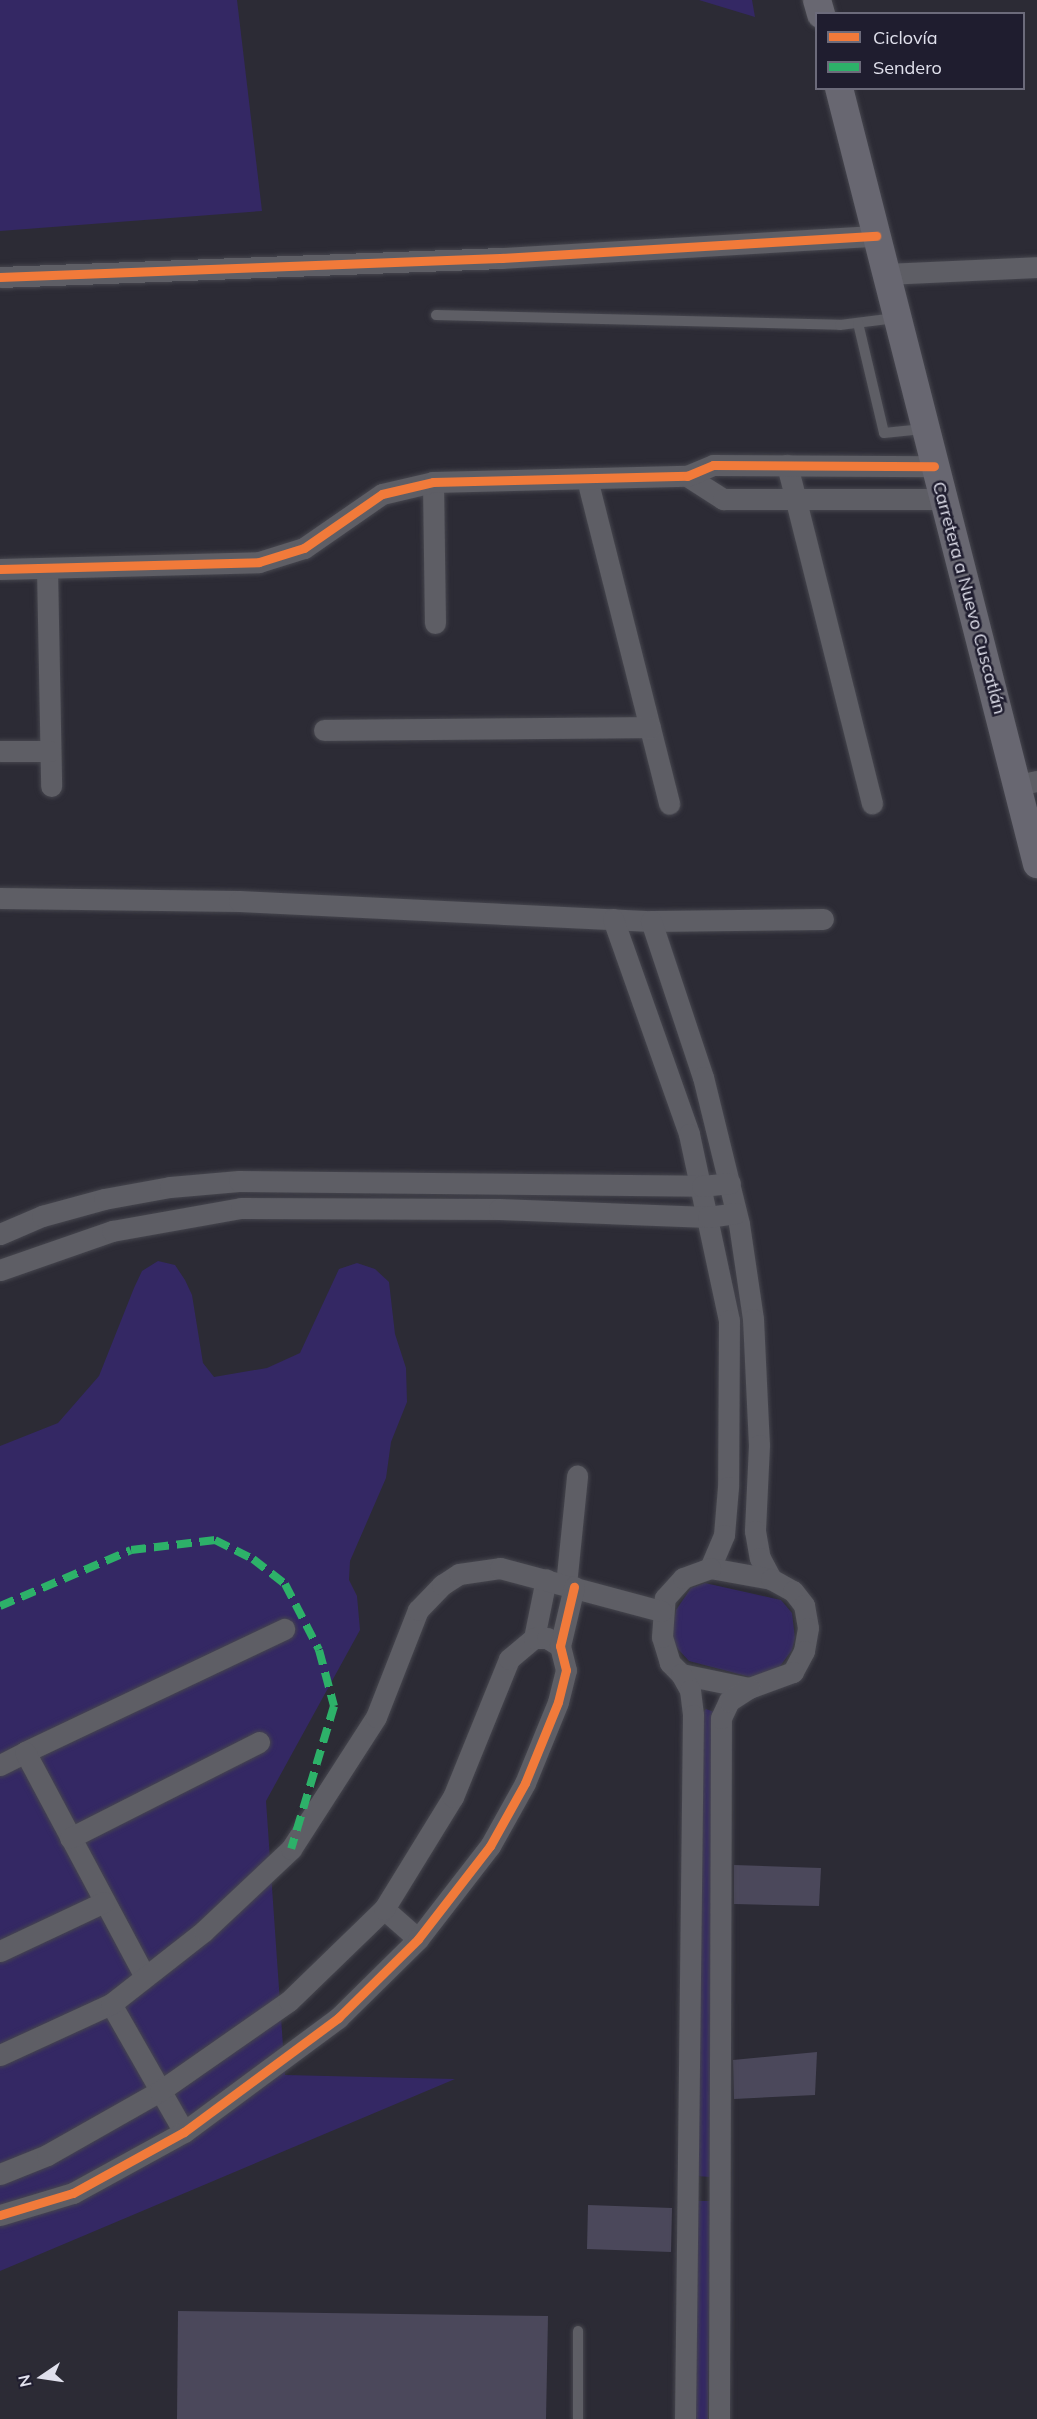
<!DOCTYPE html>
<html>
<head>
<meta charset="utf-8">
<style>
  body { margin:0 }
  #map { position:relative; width:1037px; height:2419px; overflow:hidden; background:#2c2b35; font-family:Mulish,sans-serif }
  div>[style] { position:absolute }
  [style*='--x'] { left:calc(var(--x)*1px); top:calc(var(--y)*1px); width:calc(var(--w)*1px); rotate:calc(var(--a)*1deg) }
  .green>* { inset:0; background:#342864 }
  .building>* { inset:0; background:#4b485b }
  .roads { filter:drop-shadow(0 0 2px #46464e) drop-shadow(0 0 2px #46464e) }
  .lane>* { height:10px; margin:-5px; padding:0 5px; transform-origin:5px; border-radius:5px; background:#5e5e65 }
  .street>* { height:21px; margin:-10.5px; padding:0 10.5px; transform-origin:10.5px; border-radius:10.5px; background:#5e5e65 }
  .secondary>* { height:28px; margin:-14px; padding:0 14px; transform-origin:14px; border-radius:14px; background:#686771 }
  .quiet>* { height:8px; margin-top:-4px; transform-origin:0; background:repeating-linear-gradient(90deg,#2db169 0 15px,transparent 0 23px) }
  .cycleway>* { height:9px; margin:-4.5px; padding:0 4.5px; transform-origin:4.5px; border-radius:4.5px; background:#f17a3a }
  span { translate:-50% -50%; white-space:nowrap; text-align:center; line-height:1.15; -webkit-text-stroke:5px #1f1d2f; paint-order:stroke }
  .street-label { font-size:18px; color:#e0e0ec }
  .legend { position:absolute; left:815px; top:12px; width:210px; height:78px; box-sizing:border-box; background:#1f1d2f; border:2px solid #6c6b7b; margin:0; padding:8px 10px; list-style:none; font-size:18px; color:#e0e0ec }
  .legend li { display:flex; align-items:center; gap:12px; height:30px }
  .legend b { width:30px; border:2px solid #6c6b7b }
  .north { position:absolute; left:12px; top:2347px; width:60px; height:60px; -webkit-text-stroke:4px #1f1d2f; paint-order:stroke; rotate:257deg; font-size:16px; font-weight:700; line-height:24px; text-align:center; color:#e0e0ec }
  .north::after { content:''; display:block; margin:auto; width:21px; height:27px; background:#e0e0ec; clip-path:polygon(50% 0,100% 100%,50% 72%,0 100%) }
</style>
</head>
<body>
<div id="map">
  <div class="green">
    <div style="clip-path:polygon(0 0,237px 0,262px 211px,0 231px)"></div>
    <div style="clip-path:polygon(699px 0,752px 0,755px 17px)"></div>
    <div style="clip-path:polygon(158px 1261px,175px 1265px,185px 1280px,192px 1295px,203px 1363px,214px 1377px,267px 1368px,300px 1353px,339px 1269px,357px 1263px,375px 1269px,389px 1282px,395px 1334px,406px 1368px,407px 1402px,391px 1442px,386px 1478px,350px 1561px,349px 1580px,357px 1596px,360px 1630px,266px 1801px,285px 2075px,455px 2079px,0 2271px,0 1446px,58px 1423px,99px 1376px,134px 1288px,142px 1271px)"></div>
    <div style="clip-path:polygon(705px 1583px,781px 1600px,792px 1613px,795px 1638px,792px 1650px,778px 1669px,750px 1677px,689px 1661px,677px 1648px,672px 1636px,676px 1610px,691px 1588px)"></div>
    <div style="clip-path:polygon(706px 1709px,714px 1712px,710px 2177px,697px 2176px,703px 1712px)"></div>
    <div style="clip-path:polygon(697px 2201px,710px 2201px,708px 2419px,694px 2419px)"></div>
  </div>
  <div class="building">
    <div style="clip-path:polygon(734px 1865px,821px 1868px,819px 1906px,734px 1904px)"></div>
    <div style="clip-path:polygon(817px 2052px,815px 2095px,734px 2099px,733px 2060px)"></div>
    <div style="clip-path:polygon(588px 2205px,672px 2208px,671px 2252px,587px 2249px)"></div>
    <div style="clip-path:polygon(178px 2311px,548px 2316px,546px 2419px,177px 2419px)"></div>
  </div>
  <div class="roads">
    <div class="lane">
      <div style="--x:436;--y:315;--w:404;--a:1.4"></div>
      <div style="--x:840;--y:325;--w:56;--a:-7.1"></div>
      <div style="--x:858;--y:323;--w:113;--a:76.7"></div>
      <div style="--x:884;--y:433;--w:39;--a:-6"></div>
      <div style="--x:578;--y:2331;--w:88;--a:90"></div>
    </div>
    <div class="street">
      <div style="--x:885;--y:274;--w:152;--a:-2.6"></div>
      <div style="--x:0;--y:277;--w:502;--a:-2.17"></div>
      <div style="--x:502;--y:258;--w:375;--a:-3.4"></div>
      <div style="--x:787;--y:465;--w:349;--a:75.9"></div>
      <div style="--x:687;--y:476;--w:43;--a:32.6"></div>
      <div style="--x:723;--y:499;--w:219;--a:0"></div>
      <div style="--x:587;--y:479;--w:335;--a:75.8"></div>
      <div style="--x:433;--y:482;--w:141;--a:89.2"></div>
      <div style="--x:47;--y:568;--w:218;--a:88.9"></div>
      <div style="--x:0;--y:569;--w:259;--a:-1.5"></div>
      <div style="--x:259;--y:562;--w:47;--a:-17.3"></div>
      <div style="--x:304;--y:548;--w:95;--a:-34.7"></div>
      <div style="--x:382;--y:494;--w:52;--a:-13.2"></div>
      <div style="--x:433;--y:482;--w:254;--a:-1.4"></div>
      <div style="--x:687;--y:476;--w:28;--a:-23"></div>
      <div style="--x:713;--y:465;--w:221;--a:0.3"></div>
      <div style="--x:324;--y:730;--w:326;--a:-0.5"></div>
      <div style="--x:0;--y:751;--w:50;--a:0"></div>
      <div style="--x:1018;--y:785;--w:19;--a:-12"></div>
      <div style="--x:0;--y:898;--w:239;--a:0.7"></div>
      <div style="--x:239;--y:901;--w:412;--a:2.8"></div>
      <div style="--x:651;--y:921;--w:172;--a:-0.7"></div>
      <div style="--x:613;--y:919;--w:228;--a:70.5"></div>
      <div style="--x:689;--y:1134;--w:190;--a:77.9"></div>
      <div style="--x:729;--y:1320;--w:167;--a:90.3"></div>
      <div style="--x:728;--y:1487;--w:48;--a:94.8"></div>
      <div style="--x:724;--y:1535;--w:36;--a:113"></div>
      <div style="--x:651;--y:921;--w:164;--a:71.6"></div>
      <div style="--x:703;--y:1077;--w:151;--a:76.2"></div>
      <div style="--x:739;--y:1224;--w:96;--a:81.6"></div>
      <div style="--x:753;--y:1319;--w:126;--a:87.3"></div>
      <div style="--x:759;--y:1445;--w:86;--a:92.7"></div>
      <div style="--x:755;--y:1531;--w:27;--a:80"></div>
      <div style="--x:760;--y:1558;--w:24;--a:62"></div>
      <div style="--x:0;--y:1234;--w:46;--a:-23.2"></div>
      <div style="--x:42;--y:1216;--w:64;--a:-15.3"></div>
      <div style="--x:104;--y:1199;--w:67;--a:-10.3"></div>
      <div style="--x:170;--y:1187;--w:69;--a:-5"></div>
      <div style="--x:239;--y:1181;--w:463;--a:0.6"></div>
      <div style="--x:702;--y:1186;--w:28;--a:-6"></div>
      <div style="--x:0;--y:1270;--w:119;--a:-19.2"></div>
      <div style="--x:112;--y:1231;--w:131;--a:-10.1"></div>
      <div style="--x:241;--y:1208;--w:258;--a:0.2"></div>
      <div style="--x:499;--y:1209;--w:209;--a:2.2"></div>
      <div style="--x:708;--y:1217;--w:28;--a:-8"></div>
      <div style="--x:710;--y:1568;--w:62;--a:10.2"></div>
      <div style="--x:771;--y:1579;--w:25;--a:29"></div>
      <div style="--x:793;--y:1591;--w:18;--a:52"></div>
      <div style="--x:804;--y:1605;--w:23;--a:80"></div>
      <div style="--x:808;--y:1628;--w:23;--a:100"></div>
      <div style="--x:804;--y:1651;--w:24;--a:118"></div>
      <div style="--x:793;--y:1672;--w:47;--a:160"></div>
      <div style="--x:749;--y:1688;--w:69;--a:-168.4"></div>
      <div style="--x:681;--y:1674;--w:16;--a:-135"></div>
      <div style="--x:670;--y:1663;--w:27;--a:-107"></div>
      <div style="--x:662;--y:1637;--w:39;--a:-86"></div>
      <div style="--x:665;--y:1598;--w:27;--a:-48"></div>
      <div style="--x:683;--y:1578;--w:29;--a:-20"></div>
      <div style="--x:566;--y:1585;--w:110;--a:-84.2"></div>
      <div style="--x:534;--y:1638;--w:60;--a:-78.5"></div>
      <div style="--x:681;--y:1674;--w:18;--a:61"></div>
      <div style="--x:690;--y:1690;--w:25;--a:83"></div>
      <div style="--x:693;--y:1715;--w:704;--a:90.65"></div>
      <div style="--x:25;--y:1752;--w:287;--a:-25.4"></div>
      <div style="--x:0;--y:1765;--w:28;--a:-27"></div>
      <div style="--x:25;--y:1752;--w:255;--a:61.9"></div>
      <div style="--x:70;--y:1838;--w:212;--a:-26.9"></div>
      <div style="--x:384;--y:1909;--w:45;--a:41.4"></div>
      <div style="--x:0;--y:1951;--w:115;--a:-25.2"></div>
      <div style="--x:111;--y:2004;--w:147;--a:60.3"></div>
      <div style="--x:0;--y:2055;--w:122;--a:-24.7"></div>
      <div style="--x:111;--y:2004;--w:118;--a:-38.1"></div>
      <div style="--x:204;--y:1931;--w:120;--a:-43.3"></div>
      <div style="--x:291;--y:1849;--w:157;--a:-57.2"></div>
      <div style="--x:376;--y:1717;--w:115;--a:-68.6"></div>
      <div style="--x:418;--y:1610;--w:35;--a:-46"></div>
      <div style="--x:442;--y:1585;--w:20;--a:-33"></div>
      <div style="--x:459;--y:1574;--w:41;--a:-8.3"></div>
      <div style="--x:500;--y:1568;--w:167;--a:15"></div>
      <div style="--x:0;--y:2174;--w:51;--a:-22"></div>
      <div style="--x:47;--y:2155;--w:130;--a:-29.5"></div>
      <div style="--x:160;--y:2091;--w:157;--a:-34.9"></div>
      <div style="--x:289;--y:2001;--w:132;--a:-44.1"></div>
      <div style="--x:384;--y:1909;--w:132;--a:-58.4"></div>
      <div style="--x:453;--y:1797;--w:149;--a:-67.9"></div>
      <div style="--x:509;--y:1659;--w:33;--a:-40"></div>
      <div style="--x:534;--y:1638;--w:13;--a:0"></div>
      <div style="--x:547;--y:1638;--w:15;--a:32"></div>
      <div style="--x:0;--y:2215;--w:76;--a:-16.8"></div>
      <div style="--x:73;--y:2193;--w:127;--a:-28.8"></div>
      <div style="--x:184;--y:2132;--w:192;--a:-36.5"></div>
      <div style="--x:338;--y:2018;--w:112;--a:-44.6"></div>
      <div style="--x:418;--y:1939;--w:118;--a:-52.3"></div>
      <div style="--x:490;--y:1846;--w:72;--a:-60.9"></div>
      <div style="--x:525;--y:1783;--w:87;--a:-67.8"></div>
      <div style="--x:558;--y:1702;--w:33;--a:-76"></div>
      <div style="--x:566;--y:1670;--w:25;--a:-104"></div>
      <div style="--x:560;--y:1646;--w:61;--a:-76.7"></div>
      <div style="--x:719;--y:2419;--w:701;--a:-89.84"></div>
      <div style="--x:721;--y:1718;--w:19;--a:-65"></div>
      <div style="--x:729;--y:1701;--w:24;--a:-33"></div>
    </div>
    <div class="secondary">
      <div style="--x:817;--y:0;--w:15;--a:74"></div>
      <div style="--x:839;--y:88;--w:801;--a:75.69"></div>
    </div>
  </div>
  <div class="quiet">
    <div style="--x:0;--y:1606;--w:142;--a:-23.1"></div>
    <div style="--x:131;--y:1550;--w:85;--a:-6.8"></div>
    <div style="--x:215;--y:1540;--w:42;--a:26.6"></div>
    <div style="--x:253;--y:1559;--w:41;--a:38"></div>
    <div style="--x:285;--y:1584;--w:74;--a:62.7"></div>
    <div style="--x:319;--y:1650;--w:58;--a:75"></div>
    <div style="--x:334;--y:1706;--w:149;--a:106.7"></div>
  </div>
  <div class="cycleway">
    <div style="--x:0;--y:277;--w:502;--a:-2.17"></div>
    <div style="--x:502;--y:258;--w:375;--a:-3.4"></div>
    <div style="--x:0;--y:569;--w:259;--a:-1.5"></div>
    <div style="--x:259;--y:562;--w:47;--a:-17.3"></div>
    <div style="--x:304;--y:548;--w:95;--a:-34.7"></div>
    <div style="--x:382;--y:494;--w:52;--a:-13.2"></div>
    <div style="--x:433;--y:482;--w:254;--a:-1.4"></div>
    <div style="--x:687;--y:476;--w:28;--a:-23"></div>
    <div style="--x:713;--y:465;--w:221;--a:0.3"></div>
    <div style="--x:0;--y:2215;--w:76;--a:-16.8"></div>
    <div style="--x:73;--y:2193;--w:127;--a:-28.8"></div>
    <div style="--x:184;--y:2132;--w:192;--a:-36.5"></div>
    <div style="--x:338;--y:2018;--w:112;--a:-44.6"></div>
    <div style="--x:418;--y:1939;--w:118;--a:-52.3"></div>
    <div style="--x:490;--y:1846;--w:72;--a:-60.9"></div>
    <div style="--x:525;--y:1783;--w:87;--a:-67.8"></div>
    <div style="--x:558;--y:1702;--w:33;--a:-76"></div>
    <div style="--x:566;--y:1670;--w:25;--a:-104"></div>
    <div style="--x:560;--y:1646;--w:61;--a:-76.7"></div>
  </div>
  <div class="street-label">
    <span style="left:969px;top:598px;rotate:75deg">Carretera a Nuevo Cuscatlán</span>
  </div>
  <ul class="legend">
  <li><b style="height:8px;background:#f17a3a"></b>Ciclovía</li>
  <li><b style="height:8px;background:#2db169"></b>Sendero</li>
  </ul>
  <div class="north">N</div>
</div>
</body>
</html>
